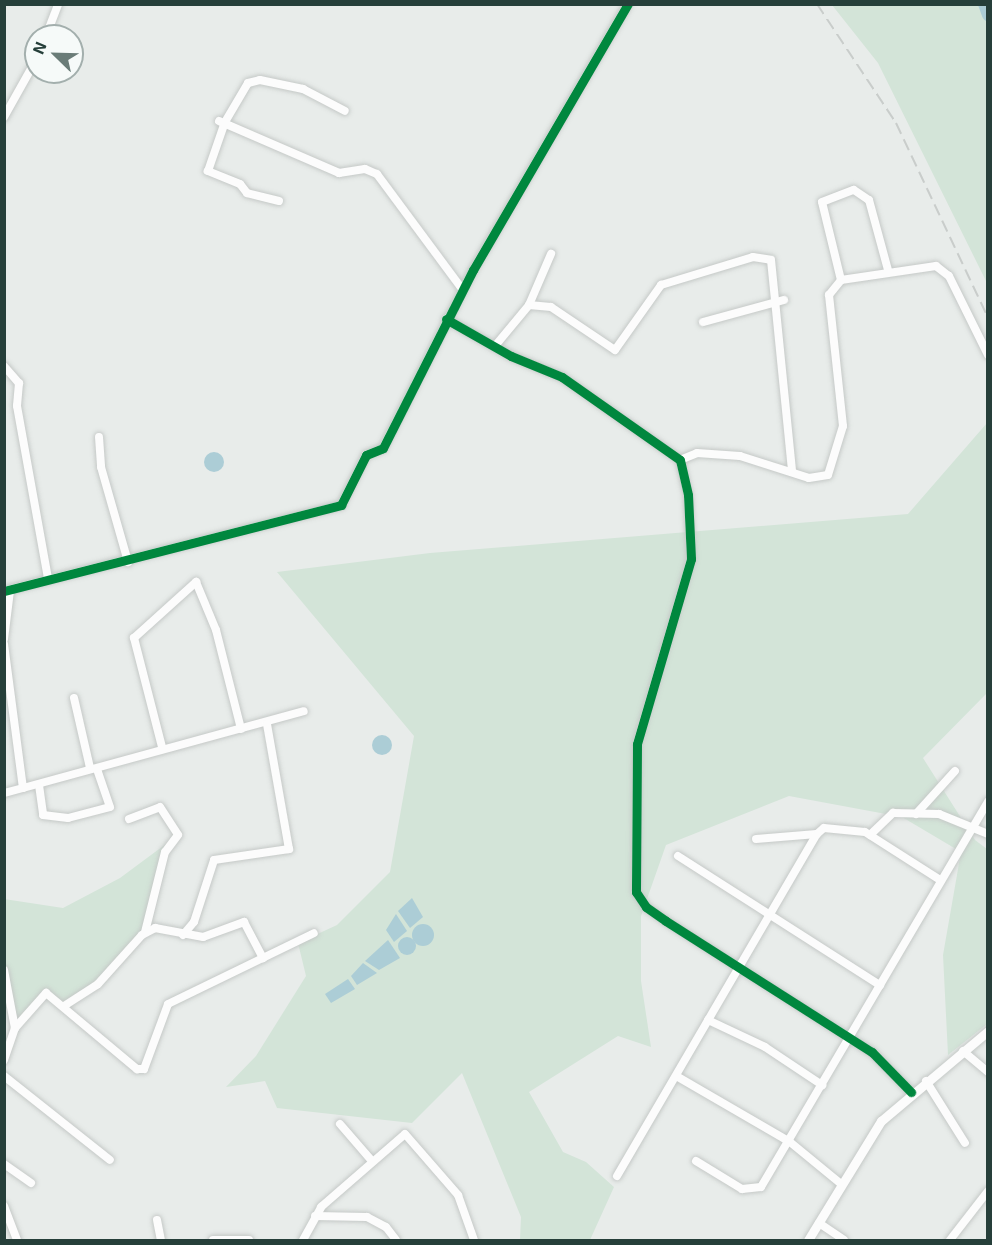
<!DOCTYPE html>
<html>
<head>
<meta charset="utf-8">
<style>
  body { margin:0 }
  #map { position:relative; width:992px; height:1245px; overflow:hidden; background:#e8ecea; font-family:"Exo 2",sans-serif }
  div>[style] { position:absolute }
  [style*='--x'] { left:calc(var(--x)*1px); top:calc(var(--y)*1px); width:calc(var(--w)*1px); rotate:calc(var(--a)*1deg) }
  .green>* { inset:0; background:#d3e4d8 }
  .water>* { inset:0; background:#accdd6 }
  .round { border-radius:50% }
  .river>* { height:12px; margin:-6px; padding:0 6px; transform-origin:6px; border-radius:6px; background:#accdd6 }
  .roads { filter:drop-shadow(0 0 2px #c5c9c7) drop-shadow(0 0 2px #c5c9c7) }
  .minor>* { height:8px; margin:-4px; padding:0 4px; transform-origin:4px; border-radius:4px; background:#fcfcfc }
  .tertiary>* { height:9px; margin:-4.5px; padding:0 4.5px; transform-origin:4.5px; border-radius:4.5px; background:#fcfcfc }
  .rail>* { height:2px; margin-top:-1px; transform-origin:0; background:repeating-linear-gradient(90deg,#c9cdcb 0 12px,transparent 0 18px) }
  .cycleway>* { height:9px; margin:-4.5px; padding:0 4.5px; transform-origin:4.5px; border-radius:4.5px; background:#00873e }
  span { translate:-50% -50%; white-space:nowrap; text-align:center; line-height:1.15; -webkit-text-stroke:4.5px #f6faf9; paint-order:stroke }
  .frame { position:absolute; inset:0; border:6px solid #263f3a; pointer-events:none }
  .north { position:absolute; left:24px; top:24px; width:60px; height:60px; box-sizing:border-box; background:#f6faf9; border:2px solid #a3afad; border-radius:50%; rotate:293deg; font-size:16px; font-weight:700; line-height:24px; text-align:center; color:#263f3a }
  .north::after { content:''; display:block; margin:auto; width:21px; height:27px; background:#6a7c78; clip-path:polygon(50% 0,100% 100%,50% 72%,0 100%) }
</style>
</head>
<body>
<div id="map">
  <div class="green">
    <div style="clip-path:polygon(832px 5px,987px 5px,987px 283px,878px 63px)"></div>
    <div style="clip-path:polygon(987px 423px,987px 693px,923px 758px,975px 840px,987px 849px,987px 1024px,948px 1055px,943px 955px,961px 852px,902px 817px,789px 796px,666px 845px,641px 916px,641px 981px,651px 1047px,618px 1036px,529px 1092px,563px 1152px,586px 1162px,614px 1187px,590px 1240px,520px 1240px,521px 1217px,462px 1073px,412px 1123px,277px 1108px,265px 1081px,226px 1087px,256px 1056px,306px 976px,298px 943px,337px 925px,390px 872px,414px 736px,277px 572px,430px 553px,908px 514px)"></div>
    <div style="clip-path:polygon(178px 835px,165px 852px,145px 932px,118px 963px,64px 1006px,45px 993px,15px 1028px,5px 970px,4px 899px,63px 908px,120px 878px)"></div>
  </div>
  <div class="water">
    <div class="round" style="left:204px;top:452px;width:20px;height:20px"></div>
    <div class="round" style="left:372px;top:735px;width:20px;height:20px"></div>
    <div style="clip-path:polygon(412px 898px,423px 917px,410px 928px,398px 911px)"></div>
    <div style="clip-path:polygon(396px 914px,407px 931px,394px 942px,386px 930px)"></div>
    <div class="round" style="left:412px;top:924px;width:22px;height:22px"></div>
    <div class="round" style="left:398px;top:937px;width:18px;height:18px"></div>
    <div style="clip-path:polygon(388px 940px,400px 958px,379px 970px,365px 961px)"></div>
    <div style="clip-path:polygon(363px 963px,377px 973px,357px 985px,351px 976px)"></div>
    <div style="clip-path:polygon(348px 979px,355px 989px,331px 1003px,325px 994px)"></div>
  </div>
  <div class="river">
    <div style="--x:984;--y:4;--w:12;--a:70"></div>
  </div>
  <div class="roads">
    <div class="minor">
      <div style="--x:46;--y:36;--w:34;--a:-69"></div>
      <div style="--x:4;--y:117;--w:65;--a:-60.7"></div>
      <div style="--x:219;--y:121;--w:131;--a:23.4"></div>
      <div style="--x:339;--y:173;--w:26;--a:-9"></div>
      <div style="--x:365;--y:169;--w:13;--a:23"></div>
      <div style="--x:377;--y:174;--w:143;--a:53.5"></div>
      <div style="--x:279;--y:201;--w:33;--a:-166"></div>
      <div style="--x:247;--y:193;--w:11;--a:-128"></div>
      <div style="--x:240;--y:184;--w:35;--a:-158"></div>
      <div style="--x:208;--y:171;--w:52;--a:-70.9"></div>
      <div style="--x:225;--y:122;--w:45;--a:-59.5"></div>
      <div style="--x:248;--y:83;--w:12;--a:-14"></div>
      <div style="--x:260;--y:80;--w:44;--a:11.8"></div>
      <div style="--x:303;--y:89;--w:47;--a:27.6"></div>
      <div style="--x:841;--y:280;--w:80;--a:-103.7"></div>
      <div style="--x:822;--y:202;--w:34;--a:-21"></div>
      <div style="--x:854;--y:190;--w:18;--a:34"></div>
      <div style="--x:869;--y:200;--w:73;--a:74.8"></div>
      <div style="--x:529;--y:305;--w:22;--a:5"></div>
      <div style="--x:551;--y:307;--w:77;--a:33.9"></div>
      <div style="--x:615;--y:350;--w:80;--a:-54.7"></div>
      <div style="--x:661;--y:285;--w:96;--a:-16.9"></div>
      <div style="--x:753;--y:257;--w:18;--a:9"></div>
      <div style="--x:771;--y:260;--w:212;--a:84.3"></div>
      <div style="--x:446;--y:319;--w:75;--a:29.6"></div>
      <div style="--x:511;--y:356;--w:55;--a:22.4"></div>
      <div style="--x:562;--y:377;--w:144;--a:35.1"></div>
      <div style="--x:680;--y:460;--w:36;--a:77"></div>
      <div style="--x:688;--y:495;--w:64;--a:87.3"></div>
      <div style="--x:691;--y:559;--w:193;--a:106.3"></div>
      <div style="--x:637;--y:744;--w:148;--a:90.4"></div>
      <div style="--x:636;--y:892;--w:18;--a:56"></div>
      <div style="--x:646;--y:907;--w:24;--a:35"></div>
      <div style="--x:666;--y:921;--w:244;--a:32.5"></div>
      <div style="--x:872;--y:1052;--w:56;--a:45.7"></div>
      <div style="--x:703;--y:322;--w:84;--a:-15.2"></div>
      <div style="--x:495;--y:346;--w:53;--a:-50.3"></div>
      <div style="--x:529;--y:305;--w:56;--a:-66.7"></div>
      <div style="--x:4;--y:366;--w:23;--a:49"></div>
      <div style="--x:19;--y:383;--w:23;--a:95"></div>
      <div style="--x:17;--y:406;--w:175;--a:79.8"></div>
      <div style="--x:99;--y:437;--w:30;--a:86"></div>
      <div style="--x:101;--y:467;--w:99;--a:74.1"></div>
      <div style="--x:680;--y:460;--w:18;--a:-22"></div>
      <div style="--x:697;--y:453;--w:43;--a:4"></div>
      <div style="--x:740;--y:456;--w:72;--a:17.7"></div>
      <div style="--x:809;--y:478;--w:19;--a:-9"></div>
      <div style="--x:828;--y:475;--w:51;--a:-73"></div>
      <div style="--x:843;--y:426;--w:132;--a:-96.1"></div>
      <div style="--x:829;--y:295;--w:19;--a:-51"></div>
      <div style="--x:841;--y:280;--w:96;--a:-8.4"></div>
      <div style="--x:936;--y:266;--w:16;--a:38"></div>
      <div style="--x:949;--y:276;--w:88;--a:63.7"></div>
      <div style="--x:4;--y:591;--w:348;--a:-14.3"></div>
      <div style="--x:341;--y:505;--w:56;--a:-63.4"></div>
      <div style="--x:366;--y:455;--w:18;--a:-22"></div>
      <div style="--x:383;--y:448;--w:199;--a:-63.2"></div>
      <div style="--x:473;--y:270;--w:308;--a:-59.8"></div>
      <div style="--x:4;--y:639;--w:48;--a:-82.9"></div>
      <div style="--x:4;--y:644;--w:145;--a:82.5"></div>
      <div style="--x:23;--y:788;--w:20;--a:165"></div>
      <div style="--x:74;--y:698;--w:72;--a:77.1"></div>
      <div style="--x:162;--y:747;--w:113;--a:-104.4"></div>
      <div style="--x:134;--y:638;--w:84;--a:-42.1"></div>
      <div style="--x:196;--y:582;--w:52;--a:67.4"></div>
      <div style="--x:216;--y:630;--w:102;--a:75.8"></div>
      <div style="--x:39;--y:785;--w:30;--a:82"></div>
      <div style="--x:43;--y:815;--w:25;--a:7"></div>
      <div style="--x:68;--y:818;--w:43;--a:-14.7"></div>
      <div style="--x:110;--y:807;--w:39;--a:-109"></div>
      <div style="--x:23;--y:788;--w:291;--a:-15.3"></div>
      <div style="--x:916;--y:814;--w:58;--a:-47.8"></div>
      <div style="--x:129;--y:819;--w:33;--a:-21"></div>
      <div style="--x:160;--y:807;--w:33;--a:57"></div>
      <div style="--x:178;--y:835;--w:21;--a:127"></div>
      <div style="--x:165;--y:852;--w:82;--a:104"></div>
      <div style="--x:870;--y:835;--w:32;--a:-44"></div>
      <div style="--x:893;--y:813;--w:46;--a:1.2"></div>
      <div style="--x:939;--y:814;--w:53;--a:22.2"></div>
      <div style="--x:756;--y:839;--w:61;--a:-4.7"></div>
      <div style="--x:678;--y:856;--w:240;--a:32.6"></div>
      <div style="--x:183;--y:935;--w:17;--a:-50"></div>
      <div style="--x:194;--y:922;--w:65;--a:-72.1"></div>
      <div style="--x:214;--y:860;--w:76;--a:-8.3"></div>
      <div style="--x:289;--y:849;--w:127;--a:-100"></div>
      <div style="--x:4;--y:970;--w:59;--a:79.3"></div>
      <div style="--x:15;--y:1028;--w:34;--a:109"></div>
      <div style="--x:64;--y:1006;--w:40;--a:-32.9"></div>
      <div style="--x:98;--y:984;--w:66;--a:-48.1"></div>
      <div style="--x:142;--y:935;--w:15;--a:-28"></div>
      <div style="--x:155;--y:928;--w:49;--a:10.6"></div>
      <div style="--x:203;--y:937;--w:44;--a:-20.1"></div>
      <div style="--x:244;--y:922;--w:41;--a:62.2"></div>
      <div style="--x:708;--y:1020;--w:63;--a:25.3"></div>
      <div style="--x:765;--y:1047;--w:69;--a:33.7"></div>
      <div style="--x:15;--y:1028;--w:47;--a:-48.5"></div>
      <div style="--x:46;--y:993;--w:119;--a:39.9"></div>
      <div style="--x:137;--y:1069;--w:7;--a:0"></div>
      <div style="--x:144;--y:1069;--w:69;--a:-69.7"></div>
      <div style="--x:168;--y:1004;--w:162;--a:-25.9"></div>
      <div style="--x:963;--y:1051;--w:33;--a:40"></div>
      <div style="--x:4;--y:1076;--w:135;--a:38.4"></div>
      <div style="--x:678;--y:1077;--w:129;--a:30.1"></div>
      <div style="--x:790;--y:1142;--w:65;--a:39.4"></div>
      <div style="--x:926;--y:1081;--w:73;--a:57.8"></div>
      <div style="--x:340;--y:1124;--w:49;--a:49.1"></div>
      <div style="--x:696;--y:1161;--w:54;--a:31.3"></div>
      <div style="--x:742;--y:1189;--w:19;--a:-6"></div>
      <div style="--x:761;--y:1187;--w:448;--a:-59.5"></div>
      <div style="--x:4;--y:1164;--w:33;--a:35"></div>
      <div style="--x:617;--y:1176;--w:396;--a:-59.7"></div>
      <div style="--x:817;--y:834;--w:9;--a:-41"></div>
      <div style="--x:824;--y:828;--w:41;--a:5.6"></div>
      <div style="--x:865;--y:832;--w:89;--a:32.6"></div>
      <div style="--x:4;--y:1206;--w:36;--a:69"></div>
      <div style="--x:315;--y:1216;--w:52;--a:1.1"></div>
      <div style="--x:367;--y:1217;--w:21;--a:28"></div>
      <div style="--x:386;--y:1227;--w:16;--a:52"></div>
      <div style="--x:157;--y:1220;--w:20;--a:79"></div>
      <div style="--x:819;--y:1223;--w:30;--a:34"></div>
      <div style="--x:213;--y:1240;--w:36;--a:0"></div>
      <div style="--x:303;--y:1240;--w:38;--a:-61"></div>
      <div style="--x:321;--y:1207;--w:111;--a:-41"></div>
      <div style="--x:405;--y:1134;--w:81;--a:49"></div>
      <div style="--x:458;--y:1195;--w:48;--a:70.4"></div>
      <div style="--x:950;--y:1240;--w:62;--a:-52.2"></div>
    </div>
    <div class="tertiary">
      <div style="--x:808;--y:1240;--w:140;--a:-58.5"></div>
      <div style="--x:881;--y:1121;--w:140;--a:-40.1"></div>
    </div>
  </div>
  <div class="rail">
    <div style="--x:817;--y:4;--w:143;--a:56.4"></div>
    <div style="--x:896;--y:123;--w:216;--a:64.7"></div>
  </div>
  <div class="cycleway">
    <div style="--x:446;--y:319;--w:75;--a:29.6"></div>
    <div style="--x:511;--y:356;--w:55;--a:22.4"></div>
    <div style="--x:562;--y:377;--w:144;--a:35.1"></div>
    <div style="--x:680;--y:460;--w:36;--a:77"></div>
    <div style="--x:688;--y:495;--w:64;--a:87.3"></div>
    <div style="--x:691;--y:559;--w:193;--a:106.3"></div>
    <div style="--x:637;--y:744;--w:148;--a:90.4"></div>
    <div style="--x:636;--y:892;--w:18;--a:56"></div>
    <div style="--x:646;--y:907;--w:24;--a:35"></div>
    <div style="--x:666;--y:921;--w:244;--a:32.5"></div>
    <div style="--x:872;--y:1052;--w:56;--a:45.7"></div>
    <div style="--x:4;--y:591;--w:348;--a:-14.3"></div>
    <div style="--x:341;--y:505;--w:56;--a:-63.4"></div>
    <div style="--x:366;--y:455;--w:18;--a:-22"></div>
    <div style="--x:383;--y:448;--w:199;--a:-63.2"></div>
    <div style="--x:473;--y:270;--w:308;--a:-59.8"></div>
  </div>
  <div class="frame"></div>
  <div class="north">N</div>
</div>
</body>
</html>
